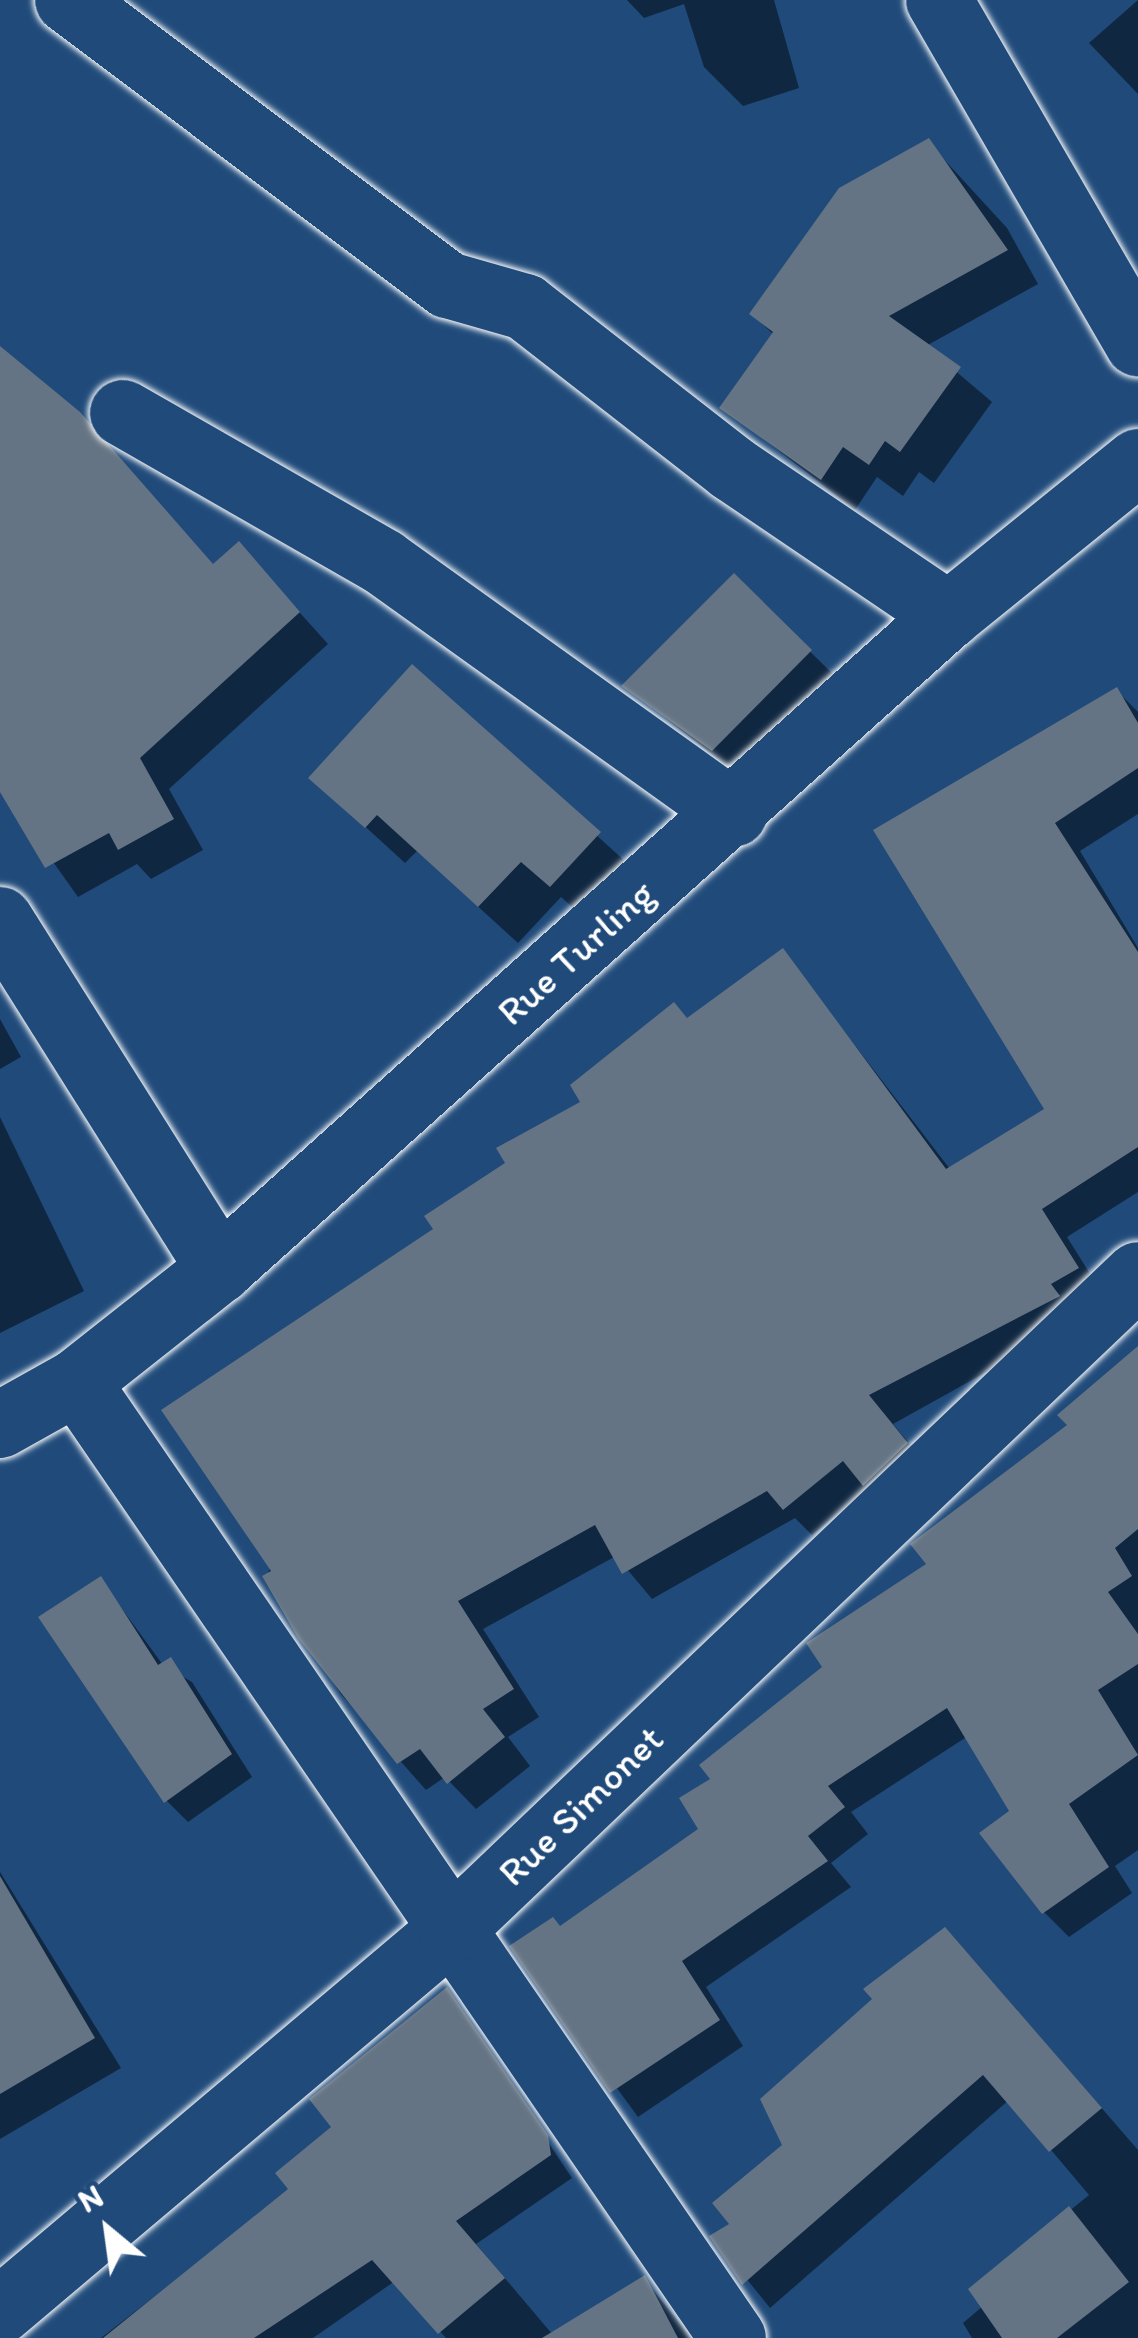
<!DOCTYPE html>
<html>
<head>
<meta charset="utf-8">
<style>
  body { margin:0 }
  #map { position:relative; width:1138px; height:2338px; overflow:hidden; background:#1f4a7a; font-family:Itim,sans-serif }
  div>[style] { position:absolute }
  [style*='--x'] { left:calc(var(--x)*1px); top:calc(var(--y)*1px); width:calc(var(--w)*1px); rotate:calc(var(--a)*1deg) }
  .shadow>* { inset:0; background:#0007 }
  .building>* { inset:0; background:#657484 }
  .roads { filter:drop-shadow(0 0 3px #fff) drop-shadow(0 0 3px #fff) }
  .minor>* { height:66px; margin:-33px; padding:0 33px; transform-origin:33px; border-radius:33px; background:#1f4a7a }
  .secondary>* { height:66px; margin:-33px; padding:0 33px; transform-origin:33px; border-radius:33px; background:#1f4a7a }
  span { translate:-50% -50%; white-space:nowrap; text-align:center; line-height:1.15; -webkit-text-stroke:10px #1f4a7a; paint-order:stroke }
  .street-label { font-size:39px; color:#fff }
  .north { position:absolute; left:48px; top:2170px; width:120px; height:120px; -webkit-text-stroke:9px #1f4a7a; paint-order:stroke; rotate:331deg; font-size:33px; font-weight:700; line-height:48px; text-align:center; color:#fff }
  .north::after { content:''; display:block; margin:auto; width:42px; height:54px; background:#fff; clip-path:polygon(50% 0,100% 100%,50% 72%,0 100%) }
</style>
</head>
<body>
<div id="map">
  <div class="shadow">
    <div style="clip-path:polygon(627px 0,774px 0,799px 88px,743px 106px,704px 67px,684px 4px,644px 18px)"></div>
    <div style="clip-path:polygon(1138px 0,1138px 94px,1089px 43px)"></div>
    <div style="clip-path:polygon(928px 142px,1007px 228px,1038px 284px,926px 346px,992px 402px,934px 483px,919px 472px,903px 496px,877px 477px,855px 510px,723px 407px,774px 335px,752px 314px)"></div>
    <div style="clip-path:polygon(0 385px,215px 567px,239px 545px,328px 644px,169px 789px,203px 850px,151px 879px,137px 864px,78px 897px,0 787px)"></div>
    <div style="clip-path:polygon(734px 577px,840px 681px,743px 779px,625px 686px)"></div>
    <div style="clip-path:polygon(412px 668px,637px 872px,590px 923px,561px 897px,518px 943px,417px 851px,405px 863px,312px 778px)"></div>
    <div style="clip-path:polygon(1117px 691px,1138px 712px,1138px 814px,1080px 851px,1138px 948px,1138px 1192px,1067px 1237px,1109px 1304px,893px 1424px,933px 1472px,870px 1488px,812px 1535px,795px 1518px,652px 1599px,616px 1556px,483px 1629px,539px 1717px,508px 1737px,530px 1766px,476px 1809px,445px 1777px,426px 1790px,340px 1693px,266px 1577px,437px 1230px,783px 952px,950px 1169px,1048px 1110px,877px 831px)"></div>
    <div style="clip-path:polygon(0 1019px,21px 1057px,0 1069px)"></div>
    <div style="clip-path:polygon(0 1117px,84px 1291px,0 1333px)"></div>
    <div style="clip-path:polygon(1138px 1350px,1138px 1850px,1115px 1866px,1132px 1893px,1069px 1937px,1044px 1912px,1013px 1812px,968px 1736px,851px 1812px,868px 1834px,831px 1863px,851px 1887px,706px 1987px,743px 2046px,638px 2117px,514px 1947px,561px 1929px,702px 1830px,714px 1779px,930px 1565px,914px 1545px,1072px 1426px)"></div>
    <div style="clip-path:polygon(101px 1580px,163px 1665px,192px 1682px,252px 1777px,188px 1822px,167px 1801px)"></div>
    <div style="clip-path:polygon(0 1872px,121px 2068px,0 2139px)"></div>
    <div style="clip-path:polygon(970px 1956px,1138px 2150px,1138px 2338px,972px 2338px,963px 2323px,983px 2306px,972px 2290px,1089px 2195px,1009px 2100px,770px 2308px,713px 2237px,734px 2225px,785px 2146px)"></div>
    <div style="clip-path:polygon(447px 1991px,572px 2178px,476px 2244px,553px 2335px,644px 2279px,692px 2338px,446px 2338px,395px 2281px,313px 2338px,101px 2338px,292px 2190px)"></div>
  </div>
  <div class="building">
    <div style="clip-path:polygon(929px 138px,1008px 250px,889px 316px,961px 367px,900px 452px,885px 441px,869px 465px,843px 447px,821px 480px,719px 408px,773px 332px,749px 314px,839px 188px)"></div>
    <div style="clip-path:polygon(0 346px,80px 412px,213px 564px,239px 541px,300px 612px,140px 758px,174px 819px,118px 850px,109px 833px,45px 868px,0 792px)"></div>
    <div style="clip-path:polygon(734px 573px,812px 650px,712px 751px,621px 686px)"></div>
    <div style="clip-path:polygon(412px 664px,601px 832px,550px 887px,521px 862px,478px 907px,377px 815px,365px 828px,308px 778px)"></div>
    <div style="clip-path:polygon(1117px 687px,1138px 723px,1138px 768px,1055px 823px,1138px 952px,1138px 1147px,1042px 1209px,1079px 1268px,1051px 1284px,1060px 1296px,869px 1395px,908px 1443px,863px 1486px,843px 1461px,783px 1510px,767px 1491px,622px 1574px,595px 1525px,458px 1601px,514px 1689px,483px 1709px,505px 1737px,447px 1784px,420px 1749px,397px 1764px,298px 1638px,262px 1576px,271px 1571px,161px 1410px,433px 1229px,424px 1216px,505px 1163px,496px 1148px,580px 1102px,570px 1085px,674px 1002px,687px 1018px,783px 948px,946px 1169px,1044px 1109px,873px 830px)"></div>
    <div style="clip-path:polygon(1138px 1346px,1138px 1529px,1115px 1548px,1132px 1576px,1108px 1592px,1138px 1634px,1138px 1664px,1098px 1690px,1138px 1755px,1069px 1804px,1109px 1867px,1042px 1914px,979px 1833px,1009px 1811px,947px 1708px,828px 1786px,845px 1807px,808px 1836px,828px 1861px,682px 1961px,720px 2020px,610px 2093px,509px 1946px,553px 1917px,560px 1926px,698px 1829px,679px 1798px,710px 1779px,699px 1765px,822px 1667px,806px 1643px,926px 1564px,910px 1544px,1067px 1425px,1057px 1415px)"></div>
    <div style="clip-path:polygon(101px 1576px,158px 1665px,171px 1657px,232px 1754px,164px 1803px,38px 1617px)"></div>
    <div style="clip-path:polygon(0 1876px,95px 2038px,0 2094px)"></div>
    <div style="clip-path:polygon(945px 1927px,1102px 2108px,1049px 2152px,983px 2075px,742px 2285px,709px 2236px,729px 2224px,712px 2203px,782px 2145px,760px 2099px,872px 1999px,863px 1989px)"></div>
    <div style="clip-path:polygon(447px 1987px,548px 2135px,551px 2155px,456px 2221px,505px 2278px,438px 2334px,372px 2260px,254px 2338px,103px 2338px,288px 2189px,275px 2173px,331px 2127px,309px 2099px)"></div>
    <div style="clip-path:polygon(1069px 2206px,1129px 2282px,1057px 2338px,1002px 2338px,968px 2289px)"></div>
    <div style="clip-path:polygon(645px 2275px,678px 2338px,542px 2338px)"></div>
  </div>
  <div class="roads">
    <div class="minor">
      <div style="--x:68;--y:0;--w:475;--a:36.9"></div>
      <div style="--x:448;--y:285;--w:80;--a:15.9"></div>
      <div style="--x:525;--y:307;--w:264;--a:37.9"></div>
      <div style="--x:733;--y:469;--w:261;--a:34.1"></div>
      <div style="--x:939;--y:0;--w:397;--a:59.9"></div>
      <div style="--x:123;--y:413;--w:300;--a:29.8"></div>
      <div style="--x:383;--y:562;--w:432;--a:35.6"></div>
      <div style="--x:0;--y:920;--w:413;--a:57.8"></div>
      <div style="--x:77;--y:1382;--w:1159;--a:55.54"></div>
      <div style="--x:0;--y:2311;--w:590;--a:-40.19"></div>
      <div style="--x:451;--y:1930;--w:949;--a:-43.63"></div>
    </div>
    <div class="secondary">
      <div style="--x:0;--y:1425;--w:88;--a:-29.2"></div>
      <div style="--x:77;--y:1382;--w:182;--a:-38.3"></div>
      <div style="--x:220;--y:1269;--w:979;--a:-41.9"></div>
      <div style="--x:949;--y:615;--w:243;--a:-39"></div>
    </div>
  </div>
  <div class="street-label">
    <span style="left:576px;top:953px;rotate:-42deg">Rue Turling</span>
    <span style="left:581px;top:1806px;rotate:-44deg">Rue Simonet</span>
  </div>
  <div class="north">N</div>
</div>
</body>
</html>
